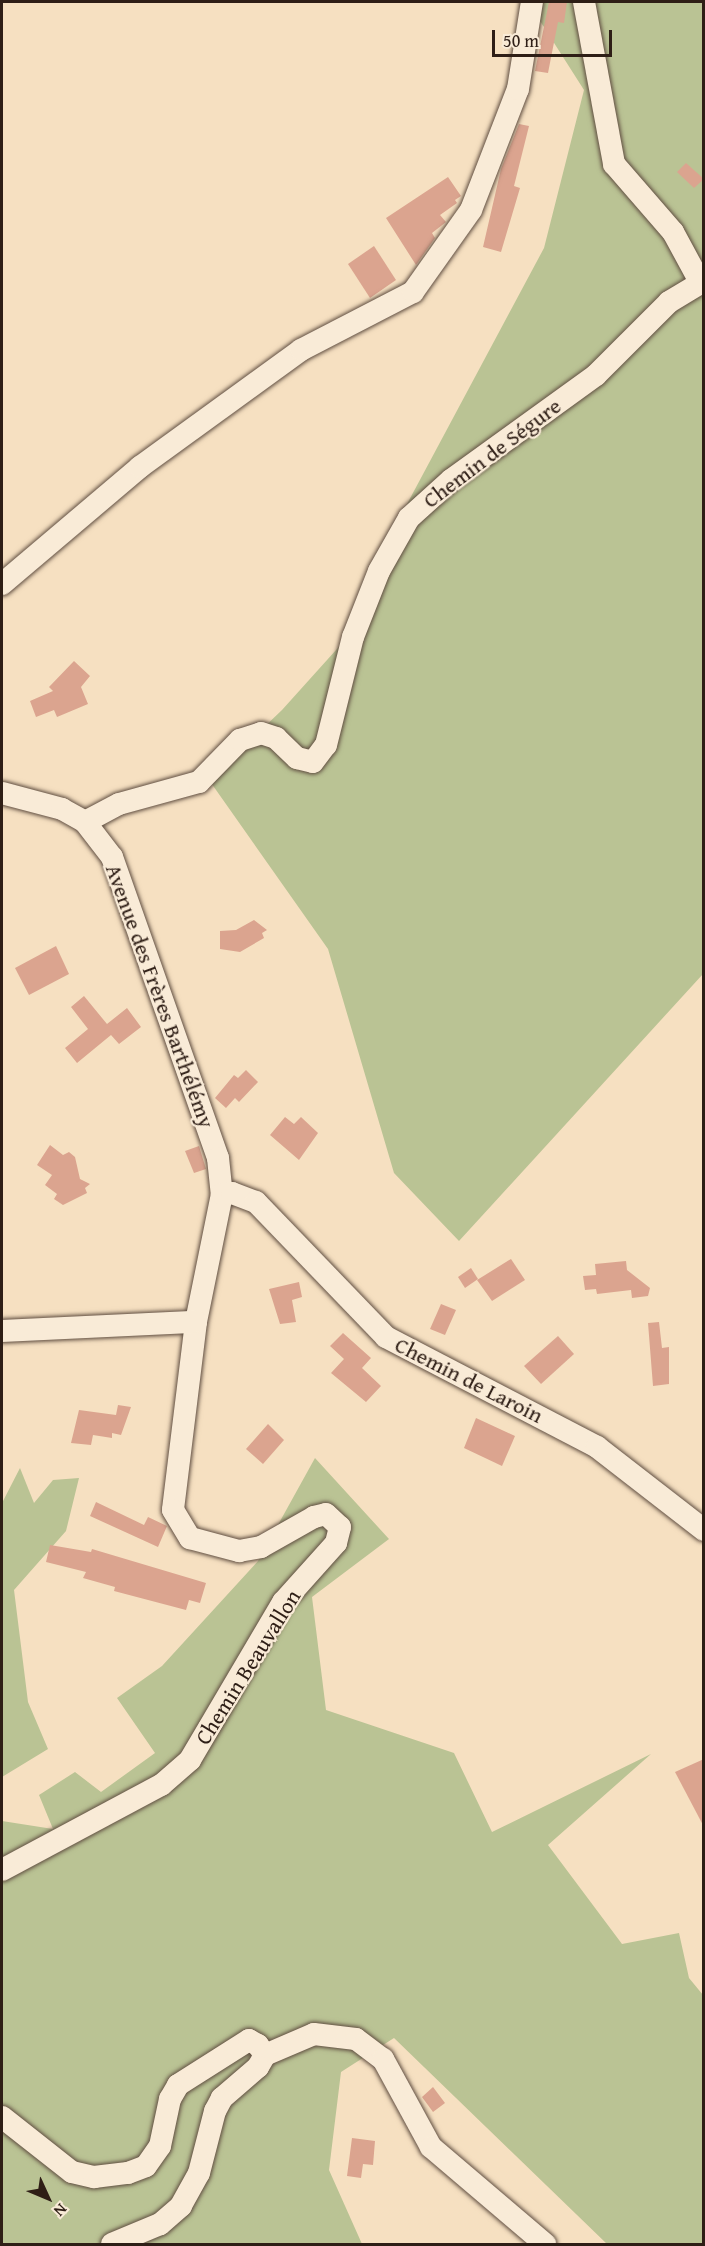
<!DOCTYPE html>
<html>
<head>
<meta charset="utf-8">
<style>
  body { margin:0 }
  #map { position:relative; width:705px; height:2246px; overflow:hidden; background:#f6e0c1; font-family:"Gentium Book Plus",serif }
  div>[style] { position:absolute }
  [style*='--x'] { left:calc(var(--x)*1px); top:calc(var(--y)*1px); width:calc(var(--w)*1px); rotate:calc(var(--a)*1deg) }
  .green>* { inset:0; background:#bac394 }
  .building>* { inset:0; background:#dba48f }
  .roads { filter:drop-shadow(0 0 2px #604e41) drop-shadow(0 0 2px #604e41) }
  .minor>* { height:22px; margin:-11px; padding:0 11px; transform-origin:11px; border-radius:11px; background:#f9ebd7 }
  span { translate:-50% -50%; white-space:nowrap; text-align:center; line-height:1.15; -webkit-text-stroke:4.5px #f9ebd7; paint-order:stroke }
  .street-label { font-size:22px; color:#2e1e16 }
  .frame { position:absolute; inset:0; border:3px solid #2e1e16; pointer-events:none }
  .north { position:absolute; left:18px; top:2168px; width:60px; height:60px; -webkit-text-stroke:4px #f9ebd7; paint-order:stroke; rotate:134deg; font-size:16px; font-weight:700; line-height:24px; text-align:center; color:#2e1e16 }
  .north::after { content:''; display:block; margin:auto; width:21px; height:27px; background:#2e1e16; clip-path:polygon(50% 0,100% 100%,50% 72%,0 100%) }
  .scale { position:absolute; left:492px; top:30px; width:120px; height:27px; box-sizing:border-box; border:3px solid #2e1e16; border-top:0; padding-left:8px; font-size:18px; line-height:21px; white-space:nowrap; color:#2e1e16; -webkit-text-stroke:4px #f9ebd7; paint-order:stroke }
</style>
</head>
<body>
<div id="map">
  <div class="green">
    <div style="clip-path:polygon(528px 2px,703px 2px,703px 974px,459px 1241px,394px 1173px,328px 949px,209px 780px,282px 710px,354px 630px,391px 534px,544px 248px,584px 90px)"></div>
    <div style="clip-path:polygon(315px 1458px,389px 1539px,312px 1597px,326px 1710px,454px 1753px,492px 1832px,651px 1754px,548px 1845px,622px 1944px,679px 1933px,689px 1978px,703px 1995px,703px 2244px,607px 2244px,394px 2038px,341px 2072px,329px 2170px,362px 2244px,2px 2244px,2px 1821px,53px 1829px,39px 1795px,75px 1772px,101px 1792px,155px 1753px,117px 1698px,162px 1666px,258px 1561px)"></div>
    <div style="clip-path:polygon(20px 1468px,34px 1503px,53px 1480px,79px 1478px,66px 1531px,14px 1590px,28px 1702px,48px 1749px,2px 1777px,2px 1503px)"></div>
  </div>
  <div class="building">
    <div style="clip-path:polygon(549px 2px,567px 2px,564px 23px,558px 22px,548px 73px,535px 71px)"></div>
    <div style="clip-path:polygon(519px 124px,529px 126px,514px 186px,520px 188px,501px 252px,483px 247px,501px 169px)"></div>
    <div style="clip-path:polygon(686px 163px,704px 179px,694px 188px,677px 172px)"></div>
    <div style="clip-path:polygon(448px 177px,461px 196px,455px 200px,457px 203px,440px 215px,446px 222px,432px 233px,435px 238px,416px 265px,386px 218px)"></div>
    <div style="clip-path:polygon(374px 246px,396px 280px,370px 298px,348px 264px)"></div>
    <div style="clip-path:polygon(74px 661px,90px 676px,81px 687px,88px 704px,57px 717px,54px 710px,36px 717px,30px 701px,53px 691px,49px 687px)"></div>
    <div style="clip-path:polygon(254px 920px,267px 930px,262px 933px,264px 938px,240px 952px,220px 949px,220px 931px,236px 930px)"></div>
    <div style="clip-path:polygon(56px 946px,69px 974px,29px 995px,15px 968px)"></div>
    <div style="clip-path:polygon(84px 996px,107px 1024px,127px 1008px,141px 1027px,119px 1044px,111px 1035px,77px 1063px,65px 1048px,88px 1029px,71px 1007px)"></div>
    <div style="clip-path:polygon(246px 1070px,258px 1082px,239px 1102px,235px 1098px,226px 1108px,215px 1098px,234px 1075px,238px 1078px)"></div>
    <div style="clip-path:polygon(285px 1117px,294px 1124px,301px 1117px,318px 1133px,299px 1160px,270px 1135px)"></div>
    <div style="clip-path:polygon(50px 1145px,63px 1155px,69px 1152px,75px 1157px,80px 1179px,90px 1184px,85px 1188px,87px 1193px,63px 1205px,54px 1199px,57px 1194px,45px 1185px,52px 1175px,37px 1165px)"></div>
    <div style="clip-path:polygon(199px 1146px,206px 1169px,194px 1173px,185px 1151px)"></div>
    <div style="clip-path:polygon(511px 1259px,525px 1280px,492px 1301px,477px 1280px)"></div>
    <div style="clip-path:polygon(626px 1261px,627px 1270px,650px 1288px,648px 1296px,632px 1298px,631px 1290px,597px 1294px,596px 1289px,585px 1290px,583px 1276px,596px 1275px,595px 1264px)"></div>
    <div style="clip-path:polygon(471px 1268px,478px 1279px,465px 1288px,458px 1277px)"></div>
    <div style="clip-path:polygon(299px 1282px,302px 1297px,292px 1300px,296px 1322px,280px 1324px,269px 1289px)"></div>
    <div style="clip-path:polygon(441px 1304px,456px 1310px,445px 1335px,430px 1329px)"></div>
    <div style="clip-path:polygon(659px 1322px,662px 1348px,669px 1347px,669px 1384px,653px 1386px,648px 1323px)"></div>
    <div style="clip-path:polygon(343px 1333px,371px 1358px,362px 1368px,381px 1386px,366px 1402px,331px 1373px,344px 1359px,330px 1346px)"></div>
    <div style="clip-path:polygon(558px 1336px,574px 1354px,541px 1384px,524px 1366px)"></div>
    <div style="clip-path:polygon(118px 1405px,131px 1407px,121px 1435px,112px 1433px,112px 1438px,93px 1435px,91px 1445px,71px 1443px,79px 1410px,116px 1415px)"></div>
    <div style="clip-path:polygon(476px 1418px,515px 1436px,502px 1466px,464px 1448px)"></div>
    <div style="clip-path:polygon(268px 1424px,284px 1440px,263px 1464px,246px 1449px)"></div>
    <div style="clip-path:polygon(96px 1502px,144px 1525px,148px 1517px,167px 1526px,158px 1547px,90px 1516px)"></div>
    <div style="clip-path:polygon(50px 1545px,91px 1552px,92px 1549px,206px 1583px,200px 1603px,189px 1600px,186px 1610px,114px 1591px,115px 1587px,83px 1578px,86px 1572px,46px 1562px)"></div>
    <div style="clip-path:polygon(704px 1759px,704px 1827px,675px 1772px)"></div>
    <div style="clip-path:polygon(433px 2087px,445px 2103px,433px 2112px,422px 2097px)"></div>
    <div style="clip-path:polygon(352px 2138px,375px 2141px,373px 2165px,363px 2164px,361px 2178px,347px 2176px)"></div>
  </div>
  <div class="roads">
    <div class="minor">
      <div style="--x:584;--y:2;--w:165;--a:79.5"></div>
      <div style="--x:614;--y:164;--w:90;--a:49.1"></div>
      <div style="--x:673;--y:232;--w:57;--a:61.6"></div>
      <div style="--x:2;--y:584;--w:181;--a:-40.3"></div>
      <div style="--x:140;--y:467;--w:199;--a:-36"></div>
      <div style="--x:301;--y:350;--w:126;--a:-27.4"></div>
      <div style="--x:413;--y:292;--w:100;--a:-54.7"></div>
      <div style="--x:471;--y:210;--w:130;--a:-68.8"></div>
      <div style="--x:518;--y:89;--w:88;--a:-80.9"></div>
      <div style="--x:2;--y:793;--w:62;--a:14.9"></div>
      <div style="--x:62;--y:809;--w:26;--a:29"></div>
      <div style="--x:85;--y:822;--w:44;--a:52.4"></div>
      <div style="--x:112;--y:857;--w:319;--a:70.6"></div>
      <div style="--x:218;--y:1158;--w:36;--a:84"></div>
      <div style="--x:222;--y:1194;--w:131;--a:101.5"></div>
      <div style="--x:196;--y:1322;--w:189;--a:97"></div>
      <div style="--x:173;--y:1510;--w:33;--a:59"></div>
      <div style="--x:190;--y:1538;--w:51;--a:14.9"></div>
      <div style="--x:239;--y:1551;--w:22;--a:-10"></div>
      <div style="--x:261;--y:1547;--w:61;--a:-29.5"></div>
      <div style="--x:314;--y:1517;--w:12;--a:-14"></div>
      <div style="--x:326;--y:1514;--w:19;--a:43"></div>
      <div style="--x:340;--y:1527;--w:16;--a:104"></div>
      <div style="--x:336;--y:1543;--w:79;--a:131.9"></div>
      <div style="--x:283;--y:1602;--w:183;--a:120.5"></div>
      <div style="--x:190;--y:1760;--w:38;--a:139"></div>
      <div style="--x:161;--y:1785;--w:180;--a:151.9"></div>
      <div style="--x:85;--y:822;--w:38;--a:-28"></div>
      <div style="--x:119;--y:804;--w:83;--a:-15.4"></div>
      <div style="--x:199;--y:782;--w:59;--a:-45.7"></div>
      <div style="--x:240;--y:740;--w:22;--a:-18"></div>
      <div style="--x:261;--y:733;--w:16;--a:18"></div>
      <div style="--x:276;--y:738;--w:29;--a:44"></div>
      <div style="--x:297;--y:758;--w:16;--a:14"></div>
      <div style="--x:313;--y:762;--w:21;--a:-53"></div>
      <div style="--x:326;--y:745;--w:111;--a:-76"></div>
      <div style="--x:353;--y:637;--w:71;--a:-68.5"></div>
      <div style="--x:379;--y:571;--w:61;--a:-60.5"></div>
      <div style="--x:409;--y:518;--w:57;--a:-42.1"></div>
      <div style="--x:451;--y:480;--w:179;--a:-35.9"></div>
      <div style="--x:596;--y:375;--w:103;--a:-45"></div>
      <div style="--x:669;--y:302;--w:41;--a:-31"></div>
      <div style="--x:222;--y:1194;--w:10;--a:-6"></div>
      <div style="--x:232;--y:1193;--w:26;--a:21"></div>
      <div style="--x:256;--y:1202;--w:187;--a:46.1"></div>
      <div style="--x:386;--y:1337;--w:238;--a:27.5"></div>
      <div style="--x:597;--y:1447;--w:135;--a:37.8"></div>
      <div style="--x:2;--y:1331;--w:194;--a:-2.7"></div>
      <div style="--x:265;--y:2055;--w:53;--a:-23.2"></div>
      <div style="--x:314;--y:2034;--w:42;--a:6.8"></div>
      <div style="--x:356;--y:2039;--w:34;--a:37"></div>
      <div style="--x:383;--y:2059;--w:100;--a:61.4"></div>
      <div style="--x:431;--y:2147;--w:150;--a:40.4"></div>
      <div style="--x:2;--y:2117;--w:89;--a:38.2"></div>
      <div style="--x:72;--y:2172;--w:23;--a:13"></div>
      <div style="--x:94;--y:2177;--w:34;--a:-7"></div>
      <div style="--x:128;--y:2173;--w:19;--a:-21"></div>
      <div style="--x:146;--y:2166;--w:24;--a:-55"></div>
      <div style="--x:160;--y:2146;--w:48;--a:-78"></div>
      <div style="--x:170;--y:2099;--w:16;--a:-60"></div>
      <div style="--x:178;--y:2085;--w:84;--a:-32.4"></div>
      <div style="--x:249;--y:2040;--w:10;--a:29"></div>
      <div style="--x:258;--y:2045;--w:12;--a:55"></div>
      <div style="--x:265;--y:2055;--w:14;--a:120"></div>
      <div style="--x:258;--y:2067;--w:48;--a:139.3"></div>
      <div style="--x:222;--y:2098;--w:15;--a:118"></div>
      <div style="--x:215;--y:2111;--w:64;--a:104.5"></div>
      <div style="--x:199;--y:2173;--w:38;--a:119"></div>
      <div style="--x:181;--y:2206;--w:28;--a:139"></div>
      <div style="--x:160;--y:2224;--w:52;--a:157.4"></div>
    </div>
  </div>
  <div class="street-label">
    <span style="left:492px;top:453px;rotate:-37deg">Chemin de Ségure</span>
    <span style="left:160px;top:996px;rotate:70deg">Avenue des Frères Barthélémy</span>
    <span style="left:469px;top:1380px;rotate:27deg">Chemin de Laroin</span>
    <span style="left:248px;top:1667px;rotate:-58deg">Chemin Beauvallon</span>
  </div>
  <div class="frame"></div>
  <div class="north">N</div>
  <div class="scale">50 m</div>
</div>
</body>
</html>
